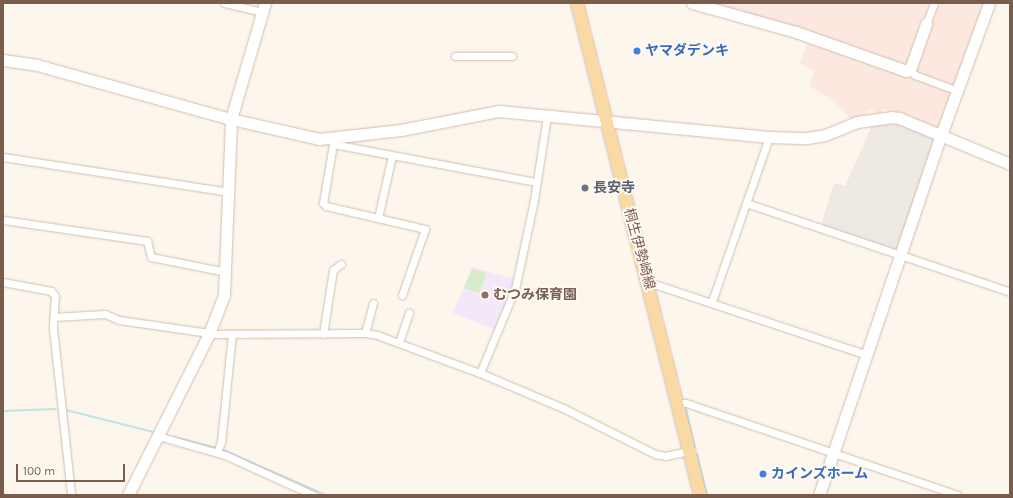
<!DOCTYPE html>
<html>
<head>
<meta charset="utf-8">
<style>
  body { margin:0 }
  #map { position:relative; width:1013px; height:498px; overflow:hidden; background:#fdf6ec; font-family:Karla,"Noto Sans JP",sans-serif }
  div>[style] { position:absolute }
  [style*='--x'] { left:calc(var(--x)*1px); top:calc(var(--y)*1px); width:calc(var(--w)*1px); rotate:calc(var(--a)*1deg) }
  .commercial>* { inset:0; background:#fde8e0 }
  .industrial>* { inset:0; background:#efe9e4 }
  .education>* { inset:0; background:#f3e8fa }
  .green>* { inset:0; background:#d8ecc9 }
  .stream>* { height:2px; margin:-1px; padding:0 1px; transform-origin:1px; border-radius:1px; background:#bfe3e8 }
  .roads { filter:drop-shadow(0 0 1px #d1beb0) drop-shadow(0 0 1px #d1beb0) }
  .street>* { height:7px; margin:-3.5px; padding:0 3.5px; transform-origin:3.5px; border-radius:3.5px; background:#fff }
  .secondary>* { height:11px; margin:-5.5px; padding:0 5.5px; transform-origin:5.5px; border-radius:5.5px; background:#fff }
  .primary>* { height:12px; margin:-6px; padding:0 6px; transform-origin:6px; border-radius:6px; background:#fbd9a5 }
  .dots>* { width:11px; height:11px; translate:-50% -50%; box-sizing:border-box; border:2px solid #fffaf3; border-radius:50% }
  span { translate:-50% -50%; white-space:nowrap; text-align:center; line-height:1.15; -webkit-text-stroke:3.5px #fffaf3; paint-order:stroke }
  .shop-label { font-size:14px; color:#366cbe; font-weight:700 }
  .left { translate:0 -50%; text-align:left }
  .worship-label { font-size:14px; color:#5b616d; font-weight:700 }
  .street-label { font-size:14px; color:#7a5c4d }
  .education-label { font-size:14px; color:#785e54; font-weight:700 }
  .frame { position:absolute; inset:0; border:4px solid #7a5c4d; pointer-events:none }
  .scale { position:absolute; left:16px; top:464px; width:109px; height:18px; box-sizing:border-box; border:2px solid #7a5c4d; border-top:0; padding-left:5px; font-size:12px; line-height:14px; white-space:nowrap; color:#7a5c4d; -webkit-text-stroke:3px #fffaf3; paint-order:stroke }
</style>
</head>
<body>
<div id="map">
  <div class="commercial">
    <div style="clip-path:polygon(709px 3px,929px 3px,908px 63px,902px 66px)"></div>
    <div style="clip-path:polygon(940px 3px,984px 3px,954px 85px,922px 75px,951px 92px,937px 129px,884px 109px,881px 112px,875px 113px,872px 109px,866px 111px,867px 114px,851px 119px,829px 98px,809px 86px,815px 71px,800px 63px,808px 41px,918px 80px,915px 72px)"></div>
  </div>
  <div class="industrial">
    <div style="clip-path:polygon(873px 124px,903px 124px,931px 134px,935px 141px,899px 248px,896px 250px,821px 225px,834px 183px,845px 186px)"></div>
  </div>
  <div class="education">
    <div style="clip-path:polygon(472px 267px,514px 279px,496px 330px,453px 313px)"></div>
  </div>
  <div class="green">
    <div style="clip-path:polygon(472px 269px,487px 273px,479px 293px,464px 288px)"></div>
  </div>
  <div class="stream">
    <div style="--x:686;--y:409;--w:39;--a:77"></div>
    <div style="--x:66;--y:410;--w:90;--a:14.2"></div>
    <div style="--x:3;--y:411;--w:53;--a:-2.2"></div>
    <div style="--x:174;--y:437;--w:44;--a:14.3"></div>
    <div style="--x:221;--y:449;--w:115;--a:23.7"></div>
    <div style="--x:697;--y:455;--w:41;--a:76"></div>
  </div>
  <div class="roads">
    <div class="street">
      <div style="--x:224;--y:3;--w:39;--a:13"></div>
      <div style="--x:926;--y:24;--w:22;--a:-69"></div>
      <div style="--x:455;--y:56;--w:57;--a:0"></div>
      <div style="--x:909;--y:70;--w:8;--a:40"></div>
      <div style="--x:915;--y:75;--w:46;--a:20.4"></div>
      <div style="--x:331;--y:140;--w:4;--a:63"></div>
      <div style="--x:333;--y:144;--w:207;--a:10.6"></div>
      <div style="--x:333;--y:144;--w:60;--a:99.6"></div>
      <div style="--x:323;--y:203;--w:4;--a:45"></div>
      <div style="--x:326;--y:206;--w:102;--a:13.1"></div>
      <div style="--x:425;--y:229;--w:70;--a:109.2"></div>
      <div style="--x:3;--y:157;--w:229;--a:8.8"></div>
      <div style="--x:746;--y:203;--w:279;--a:18.6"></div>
      <div style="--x:378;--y:218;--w:64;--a:-77.3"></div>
      <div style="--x:3;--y:220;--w:146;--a:8.3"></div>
      <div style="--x:147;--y:241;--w:16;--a:76"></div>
      <div style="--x:151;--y:257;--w:77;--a:11.2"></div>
      <div style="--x:3;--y:282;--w:49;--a:10.6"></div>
      <div style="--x:51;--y:291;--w:6;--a:51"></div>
      <div style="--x:55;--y:296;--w:32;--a:94"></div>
      <div style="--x:53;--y:328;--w:168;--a:83.8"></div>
      <div style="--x:648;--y:282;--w:232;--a:18.4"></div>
      <div style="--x:712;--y:301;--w:174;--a:-70.8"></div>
      <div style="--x:54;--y:317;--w:51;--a:-3.4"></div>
      <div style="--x:105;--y:314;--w:15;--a:23"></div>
      <div style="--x:119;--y:320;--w:98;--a:8.2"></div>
      <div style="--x:216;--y:334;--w:149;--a:-0.4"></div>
      <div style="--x:365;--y:333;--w:12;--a:9"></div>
      <div style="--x:377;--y:335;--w:110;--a:20.3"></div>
      <div style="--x:480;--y:373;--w:90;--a:22.9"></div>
      <div style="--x:563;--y:408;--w:103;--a:26.6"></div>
      <div style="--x:655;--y:454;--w:10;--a:11"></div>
      <div style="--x:665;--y:456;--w:25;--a:-12"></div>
      <div style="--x:365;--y:333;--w:31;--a:-75"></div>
      <div style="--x:323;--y:334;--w:65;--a:-81.1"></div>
      <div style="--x:333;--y:270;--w:10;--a:-37"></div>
      <div style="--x:399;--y:342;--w:31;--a:-71"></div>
      <div style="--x:480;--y:373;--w:91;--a:-67.4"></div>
      <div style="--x:515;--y:289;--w:91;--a:-77.9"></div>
      <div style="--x:534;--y:200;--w:85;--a:-81.2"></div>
      <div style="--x:677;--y:403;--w:9;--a:0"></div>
      <div style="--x:686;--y:403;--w:287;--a:18.7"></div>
      <div style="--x:158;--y:436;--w:70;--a:15.8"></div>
      <div style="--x:225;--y:455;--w:97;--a:24.4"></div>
      <div style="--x:217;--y:452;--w:11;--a:-68"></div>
      <div style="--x:221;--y:442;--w:109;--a:-84.2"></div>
    </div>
    <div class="secondary">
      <div style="--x:692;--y:3;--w:108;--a:15.6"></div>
      <div style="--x:796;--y:32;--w:117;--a:19.5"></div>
      <div style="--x:906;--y:71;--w:6;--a:-39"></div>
      <div style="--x:911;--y:67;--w:46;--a:-70.8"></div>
      <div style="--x:3;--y:60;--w:34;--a:8"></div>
      <div style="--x:37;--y:65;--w:201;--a:15.6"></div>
      <div style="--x:231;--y:119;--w:90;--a:12.8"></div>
      <div style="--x:319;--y:139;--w:82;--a:-6.3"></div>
      <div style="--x:401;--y:130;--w:100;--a:-11"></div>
      <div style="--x:499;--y:111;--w:271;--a:5.5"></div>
      <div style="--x:769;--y:137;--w:38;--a:2"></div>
      <div style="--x:807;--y:138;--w:18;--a:-9"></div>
      <div style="--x:825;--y:135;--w:35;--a:-22"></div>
      <div style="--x:857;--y:122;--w:34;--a:-8"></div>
      <div style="--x:891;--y:117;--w:8;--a:7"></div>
      <div style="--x:899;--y:118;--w:120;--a:22.5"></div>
      <div style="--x:128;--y:495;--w:180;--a:-63.3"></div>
      <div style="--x:209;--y:334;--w:42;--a:-69"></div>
      <div style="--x:224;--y:295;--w:176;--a:-87.7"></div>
      <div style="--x:231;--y:119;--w:121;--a:-73.7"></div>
      <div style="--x:819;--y:495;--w:380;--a:-71.3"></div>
      <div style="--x:941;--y:135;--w:140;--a:-70"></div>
    </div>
    <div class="primary">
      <div style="--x:577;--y:3;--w:507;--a:75.96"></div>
    </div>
  </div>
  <div class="dots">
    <div style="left:637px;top:51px;background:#3f7fe0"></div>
    <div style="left:585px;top:188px;background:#6b7280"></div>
    <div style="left:485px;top:295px;background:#8d6e63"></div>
    <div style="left:763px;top:474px;background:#3f7fe0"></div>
  </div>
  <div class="shop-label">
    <span class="left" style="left:645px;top:51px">ヤマダデンキ</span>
    <span class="left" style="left:771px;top:474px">カインズホーム</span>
  </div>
  <div class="worship-label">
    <span class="left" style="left:593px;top:188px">長安寺</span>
  </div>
  <div class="street-label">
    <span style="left:639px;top:249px;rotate:75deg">桐生伊勢崎線</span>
  </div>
  <div class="education-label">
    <span class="left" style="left:493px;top:295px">むつみ保育園</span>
  </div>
  <div class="frame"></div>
  <div class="scale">100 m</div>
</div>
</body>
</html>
